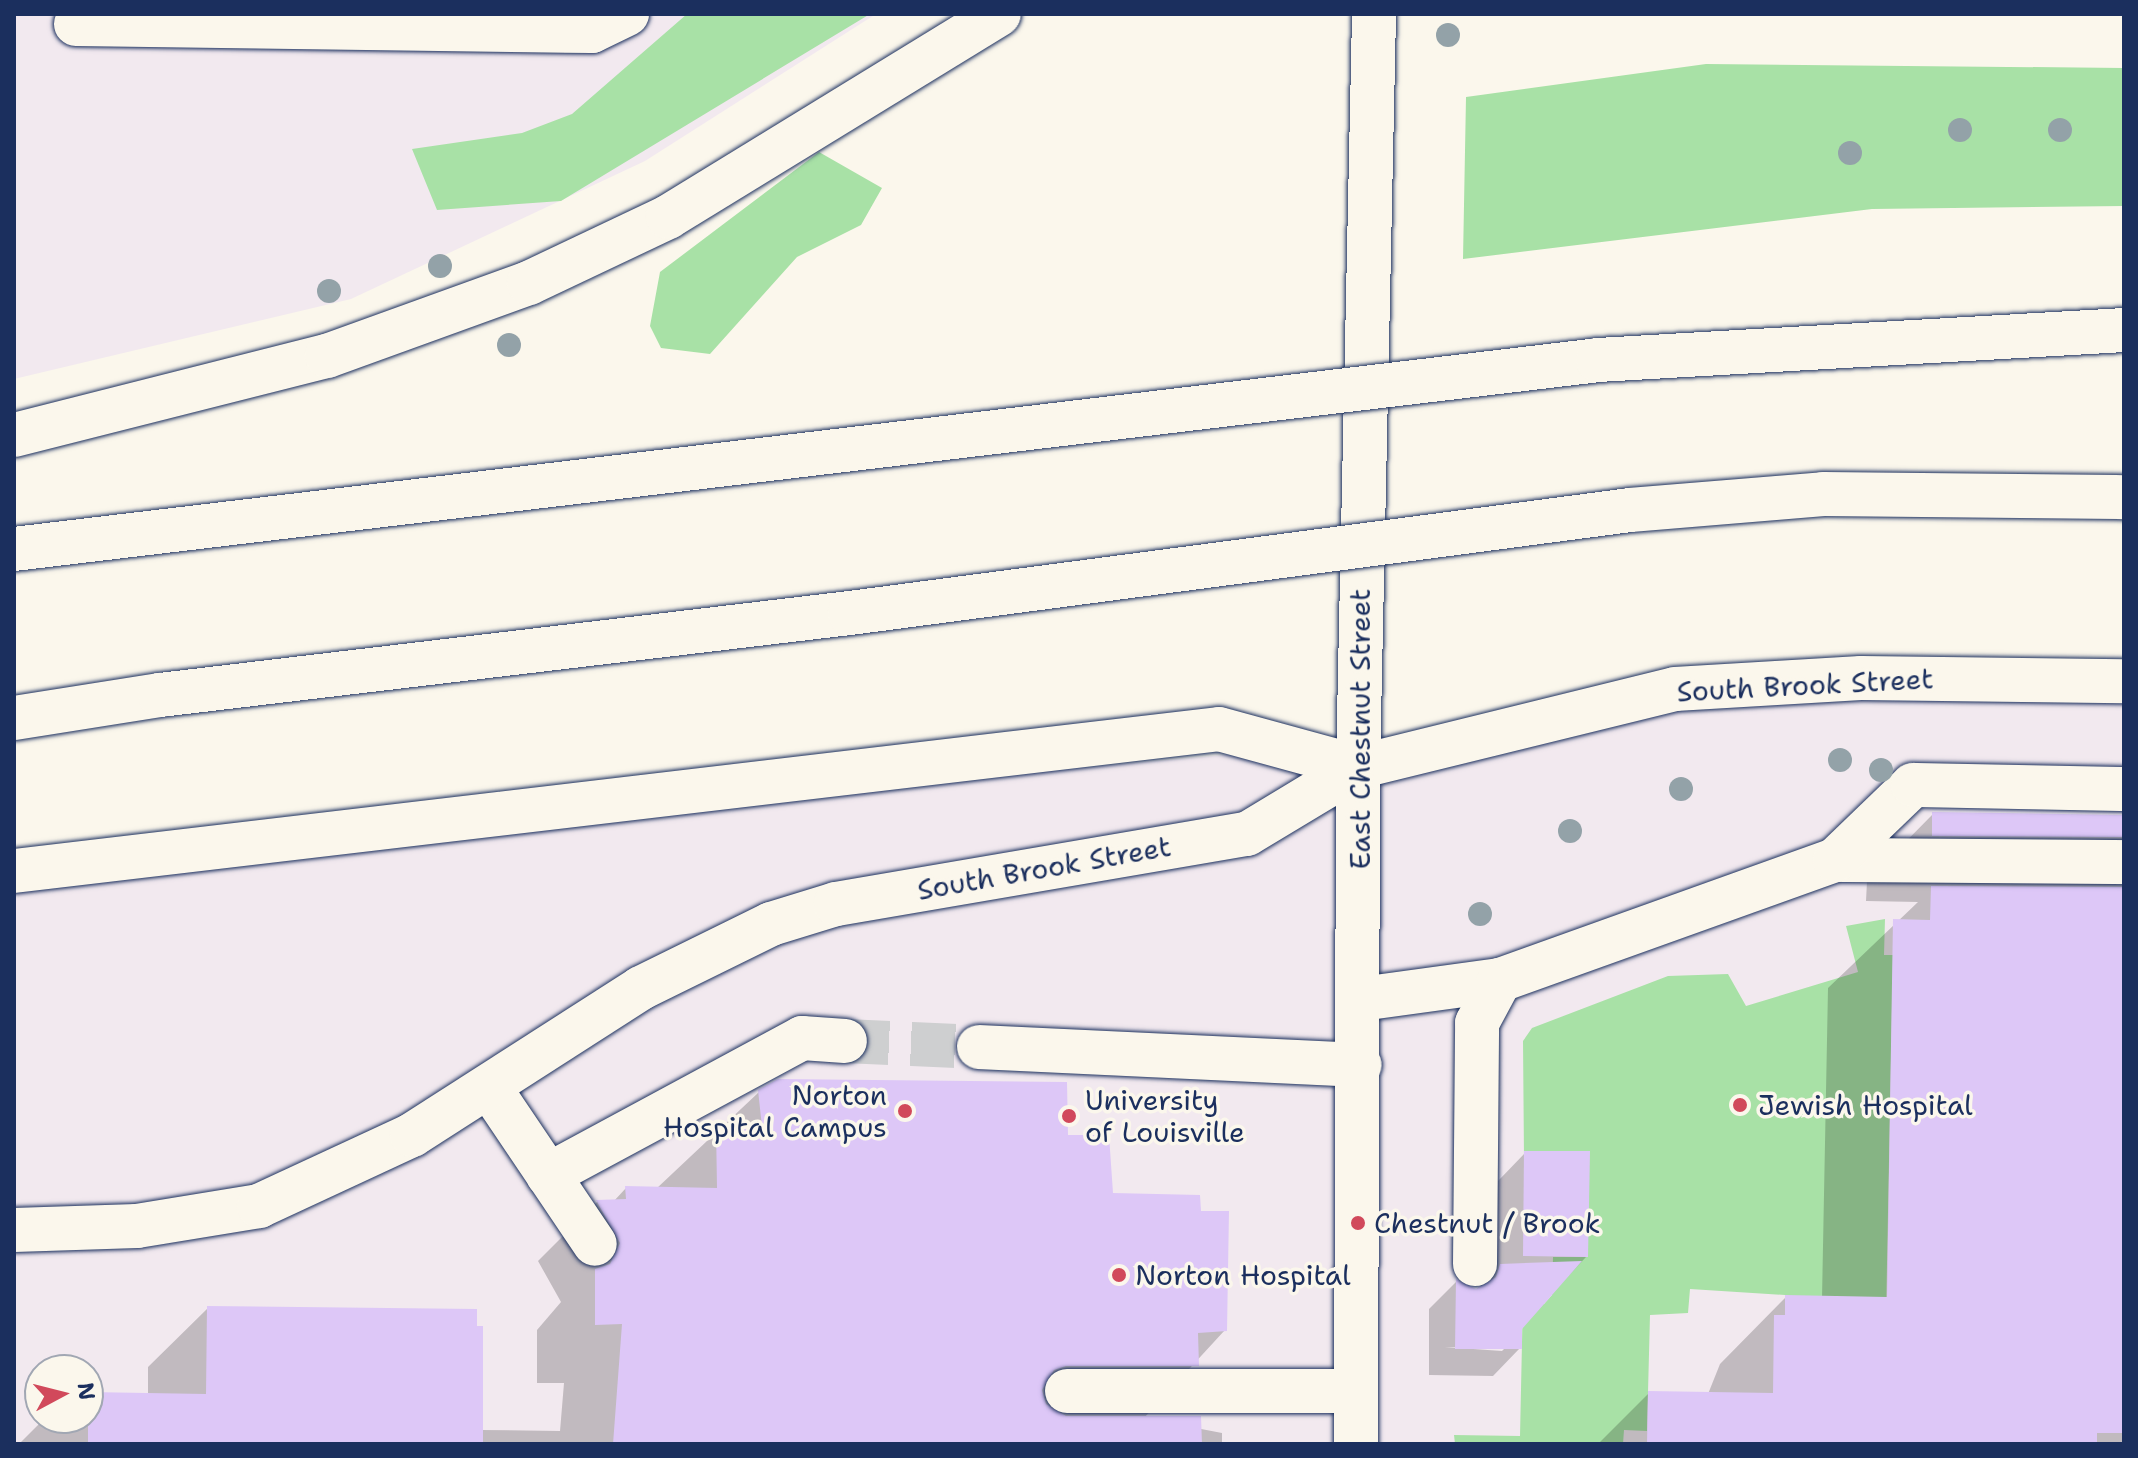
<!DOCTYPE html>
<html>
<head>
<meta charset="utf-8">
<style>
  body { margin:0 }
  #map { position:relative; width:2138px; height:1458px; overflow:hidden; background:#fbf7ec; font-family:"Shantell Sans",sans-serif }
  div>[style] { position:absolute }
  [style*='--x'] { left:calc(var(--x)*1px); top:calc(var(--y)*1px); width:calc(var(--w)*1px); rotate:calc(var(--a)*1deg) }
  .built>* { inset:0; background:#f2e9ef }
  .green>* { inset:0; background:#a8e1a6 }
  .shadow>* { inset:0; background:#0003 }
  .building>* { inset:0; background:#ddc7f7 }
  .minor-tunnel>* { height:44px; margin-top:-22px; transform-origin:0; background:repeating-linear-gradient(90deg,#cecfd0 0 44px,transparent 0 66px) }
  .roads { filter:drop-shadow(0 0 2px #1b2f5e) drop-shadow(0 0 2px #1b2f5e) }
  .minor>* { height:44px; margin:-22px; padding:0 22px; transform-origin:22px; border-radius:22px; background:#fbf7ec }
  .major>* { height:44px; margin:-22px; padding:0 22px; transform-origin:22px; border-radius:22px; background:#fbf7ec }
  .highway>* { height:44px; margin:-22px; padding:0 22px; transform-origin:22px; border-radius:22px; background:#fbf7ec }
  .bridges { filter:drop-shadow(0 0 2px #1b2f5e) drop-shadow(0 0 2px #1b2f5e) }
  .highway-bridge>* { height:44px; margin:-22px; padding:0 22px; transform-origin:22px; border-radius:22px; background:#fbf7ec }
  .trees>* { width:24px; height:24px; margin:-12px; border-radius:50%; background:#93a2a8 }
  .dots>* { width:22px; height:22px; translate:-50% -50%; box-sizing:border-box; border:4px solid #fbf7ec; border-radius:50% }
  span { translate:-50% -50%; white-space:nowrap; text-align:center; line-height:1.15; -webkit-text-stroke:7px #fbf7ec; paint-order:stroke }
  .street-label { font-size:28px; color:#1b2f5e }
  .poi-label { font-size:28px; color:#1b2f5e }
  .right { translate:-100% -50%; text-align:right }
  .left { translate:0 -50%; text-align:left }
  .frame { position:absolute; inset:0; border:16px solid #1b2f5e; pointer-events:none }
  .north { position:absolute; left:24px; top:1354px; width:80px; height:80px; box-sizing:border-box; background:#fbf7ec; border:2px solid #a1a7b3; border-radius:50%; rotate:83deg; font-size:22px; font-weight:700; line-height:32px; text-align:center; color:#1b2f5e }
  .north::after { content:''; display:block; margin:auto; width:28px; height:36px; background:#d1495b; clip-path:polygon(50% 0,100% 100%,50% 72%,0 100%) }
</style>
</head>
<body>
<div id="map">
  <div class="built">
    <div style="clip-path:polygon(14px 14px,876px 14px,645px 161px,351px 299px,14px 379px)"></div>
    <div style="clip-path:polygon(evenodd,2124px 679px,2124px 1444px,14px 1444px,14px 863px,1291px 749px,1542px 722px,1675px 689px,2124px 679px,40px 1370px,88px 1370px,88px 1418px,40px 1418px,40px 1370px)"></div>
  </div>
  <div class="green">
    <div style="clip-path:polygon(687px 14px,870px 14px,561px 201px,437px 210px,412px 149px,522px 133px,572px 114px)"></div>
    <div style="clip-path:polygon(1706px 64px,2124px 68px,2124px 206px,1872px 209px,1463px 259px,1466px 97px)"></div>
    <div style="clip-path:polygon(819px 152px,882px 188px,861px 225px,797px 257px,710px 354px,661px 348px,650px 326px,660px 272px)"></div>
    <div style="clip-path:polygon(1885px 919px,1884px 955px,1893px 955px,1886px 1315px,1785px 1295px,1690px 1289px,1688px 1313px,1650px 1315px,1647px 1431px,1624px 1430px,1623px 1444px,1455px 1444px,1454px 1435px,1520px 1436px,1523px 1295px,1532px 1304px,1544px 1304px,1552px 1295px,1553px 1257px,1588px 1257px,1524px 1159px,1523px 1041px,1532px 1028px,1668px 976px,1728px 974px,1746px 1006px,1858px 972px,1846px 926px)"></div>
  </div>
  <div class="shadow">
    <div style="clip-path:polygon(1933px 814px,2124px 817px,2124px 1444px,1598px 1444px,1649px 1393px,1708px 1394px,1720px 1364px,1786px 1297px,1822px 1298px,1828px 988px,1918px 902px,1866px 901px,1867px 881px)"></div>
    <div style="clip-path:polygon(759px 1092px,1066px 1137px,1225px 1330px,1144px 1418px,1222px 1433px,1222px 1444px,19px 1444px,45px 1418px,88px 1418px,88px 1394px,148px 1395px,148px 1367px,208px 1308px,481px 1430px,560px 1431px,564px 1383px,537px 1383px,537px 1330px,561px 1302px,538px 1261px,597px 1202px,613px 1202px,626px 1188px,656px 1189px)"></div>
    <div style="clip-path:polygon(evenodd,1525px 1153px,1586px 1257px,1520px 1328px,1520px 1348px,1493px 1376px,1429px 1375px,1429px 1309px,1456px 1282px,1475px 1291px,1497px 1270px,1498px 1181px,1525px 1153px,1445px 1347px,1506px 1347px,1502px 1351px,1445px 1347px)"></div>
  </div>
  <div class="building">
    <div style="clip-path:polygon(1932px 812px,2124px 815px,2124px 837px,1932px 836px)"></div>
    <div style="clip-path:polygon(1931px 886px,2124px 887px,2124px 1433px,2097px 1433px,2097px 1444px,1647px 1444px,1648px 1391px,1773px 1393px,1774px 1315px,1785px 1315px,1785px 1295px,1887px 1297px,1893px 919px,1930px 920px)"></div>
    <div style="clip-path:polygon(778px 1079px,1067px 1082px,1068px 1135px,1109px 1135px,1113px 1193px,1200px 1195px,1201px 1211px,1229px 1211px,1227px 1331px,1198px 1333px,1199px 1366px,1066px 1366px,1054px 1370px,1042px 1390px,1046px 1404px,1066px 1416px,1201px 1416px,1202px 1444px,613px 1444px,622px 1324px,595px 1325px,595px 1269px,610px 1264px,620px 1243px,596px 1200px,626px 1199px,625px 1186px,717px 1188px,716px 1127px,762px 1127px,758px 1090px)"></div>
    <div style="clip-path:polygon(1524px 1151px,1590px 1151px,1588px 1257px,1523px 1256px)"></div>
    <div style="clip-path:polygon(1582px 1261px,1522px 1329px,1522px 1349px,1455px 1349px,1456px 1279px,1476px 1289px,1496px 1277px,1500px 1264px)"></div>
    <div style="clip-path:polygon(207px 1306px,477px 1309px,477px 1326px,483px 1326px,483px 1444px,88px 1444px,88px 1392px,206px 1394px)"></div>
  </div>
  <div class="minor-tunnel">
    <div style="--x:845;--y:1041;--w:134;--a:2.6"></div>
  </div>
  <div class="roads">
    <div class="minor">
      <div style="--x:76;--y:24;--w:516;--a:0.78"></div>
      <div style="--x:592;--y:31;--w:39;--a:-26"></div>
      <div style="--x:1835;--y:860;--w:289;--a:0.4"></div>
      <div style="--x:1361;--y:999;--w:140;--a:-7.8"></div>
      <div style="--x:1500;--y:980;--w:356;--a:-19.7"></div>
      <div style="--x:1835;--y:860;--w:108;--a:-43.9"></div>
      <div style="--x:1913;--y:785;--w:211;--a:1.1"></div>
      <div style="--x:979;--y:1047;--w:381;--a:2.7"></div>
      <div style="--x:489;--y:1087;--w:189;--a:56"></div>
      <div style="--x:548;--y:1175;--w:289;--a:-28.3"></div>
      <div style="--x:802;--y:1038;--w:43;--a:4"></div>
      <div style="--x:14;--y:1230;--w:123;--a:-1.9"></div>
      <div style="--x:137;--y:1226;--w:124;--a:-9.3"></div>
      <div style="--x:259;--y:1206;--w:169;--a:-24.9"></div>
      <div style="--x:412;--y:1135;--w:272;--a:-32.7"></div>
      <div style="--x:641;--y:988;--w:145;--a:-26.2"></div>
      <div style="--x:771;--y:924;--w:68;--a:-17.1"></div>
      <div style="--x:836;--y:904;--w:417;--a:-9.7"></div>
      <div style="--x:1247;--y:834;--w:130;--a:-31.1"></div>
      <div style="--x:1475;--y:1264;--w:241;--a:-89.5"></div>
      <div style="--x:1477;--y:1023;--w:49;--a:-61.9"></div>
      <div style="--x:1067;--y:1391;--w:289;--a:0"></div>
      <div style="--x:1356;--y:1444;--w:677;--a:-89.83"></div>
      <div style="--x:1358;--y:767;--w:753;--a:-88.78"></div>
    </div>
    <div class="major">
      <div style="--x:1358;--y:767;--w:326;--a:-13.8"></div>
      <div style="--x:1675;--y:689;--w:186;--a:-3.4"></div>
      <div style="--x:1861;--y:678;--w:263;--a:0.7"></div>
    </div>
    <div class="highway">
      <div style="--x:14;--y:435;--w:323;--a:-14.2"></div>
      <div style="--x:327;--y:356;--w:215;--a:-19.9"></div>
      <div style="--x:529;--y:283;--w:154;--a:-25.4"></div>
      <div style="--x:668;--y:217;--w:388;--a:-31.5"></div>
      <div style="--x:14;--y:871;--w:1213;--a:-6.72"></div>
      <div style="--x:1219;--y:729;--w:144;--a:15.3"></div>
    </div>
  </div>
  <div class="bridges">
    <div class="highway-bridge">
      <div style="--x:14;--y:549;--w:1595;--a:-6.8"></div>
      <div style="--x:1598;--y:360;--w:527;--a:-3.26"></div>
      <div style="--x:14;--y:718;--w:148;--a:-9"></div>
      <div style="--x:160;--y:695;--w:695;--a:-6.78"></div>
      <div style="--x:850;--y:613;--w:787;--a:-7.52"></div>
      <div style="--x:1630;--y:510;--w:194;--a:-4.7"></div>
      <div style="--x:1823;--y:494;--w:301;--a:0.6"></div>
    </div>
  </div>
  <div class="trees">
    <div style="left:1448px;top:35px"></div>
    <div style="left:1960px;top:130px"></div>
    <div style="left:2060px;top:130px"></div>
    <div style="left:1850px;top:153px"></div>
    <div style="left:440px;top:266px"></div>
    <div style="left:329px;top:291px"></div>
    <div style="left:509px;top:345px"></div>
    <div style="left:1840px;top:760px"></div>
    <div style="left:1881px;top:770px"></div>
    <div style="left:1681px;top:789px"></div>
    <div style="left:1570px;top:831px"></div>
    <div style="left:1480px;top:914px"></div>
  </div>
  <div class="dots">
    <div style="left:1740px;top:1105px;background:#d1495b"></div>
    <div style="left:905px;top:1111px;background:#d1495b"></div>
    <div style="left:1069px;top:1116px;background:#d1495b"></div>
    <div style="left:1358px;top:1223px;background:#d1495b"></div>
    <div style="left:1119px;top:1275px;background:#d1495b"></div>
  </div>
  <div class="street-label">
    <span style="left:1805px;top:685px;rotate:-3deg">South Brook Street</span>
    <span style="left:1360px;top:729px;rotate:-90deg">East Chestnut Street</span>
    <span style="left:1044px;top:868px;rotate:-10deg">South Brook Street</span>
  </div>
  <div class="poi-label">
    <span class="right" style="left:887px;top:1111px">Norton<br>Hospital Campus</span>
    <span class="left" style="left:1085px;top:1116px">University<br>of Louisville</span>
    <span class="left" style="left:1758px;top:1105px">Jewish Hospital</span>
    <span class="left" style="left:1374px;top:1223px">Chestnut / Brook</span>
    <span class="left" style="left:1135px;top:1275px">Norton Hospital</span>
  </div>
  <div class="frame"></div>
  <div class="north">N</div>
</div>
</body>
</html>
